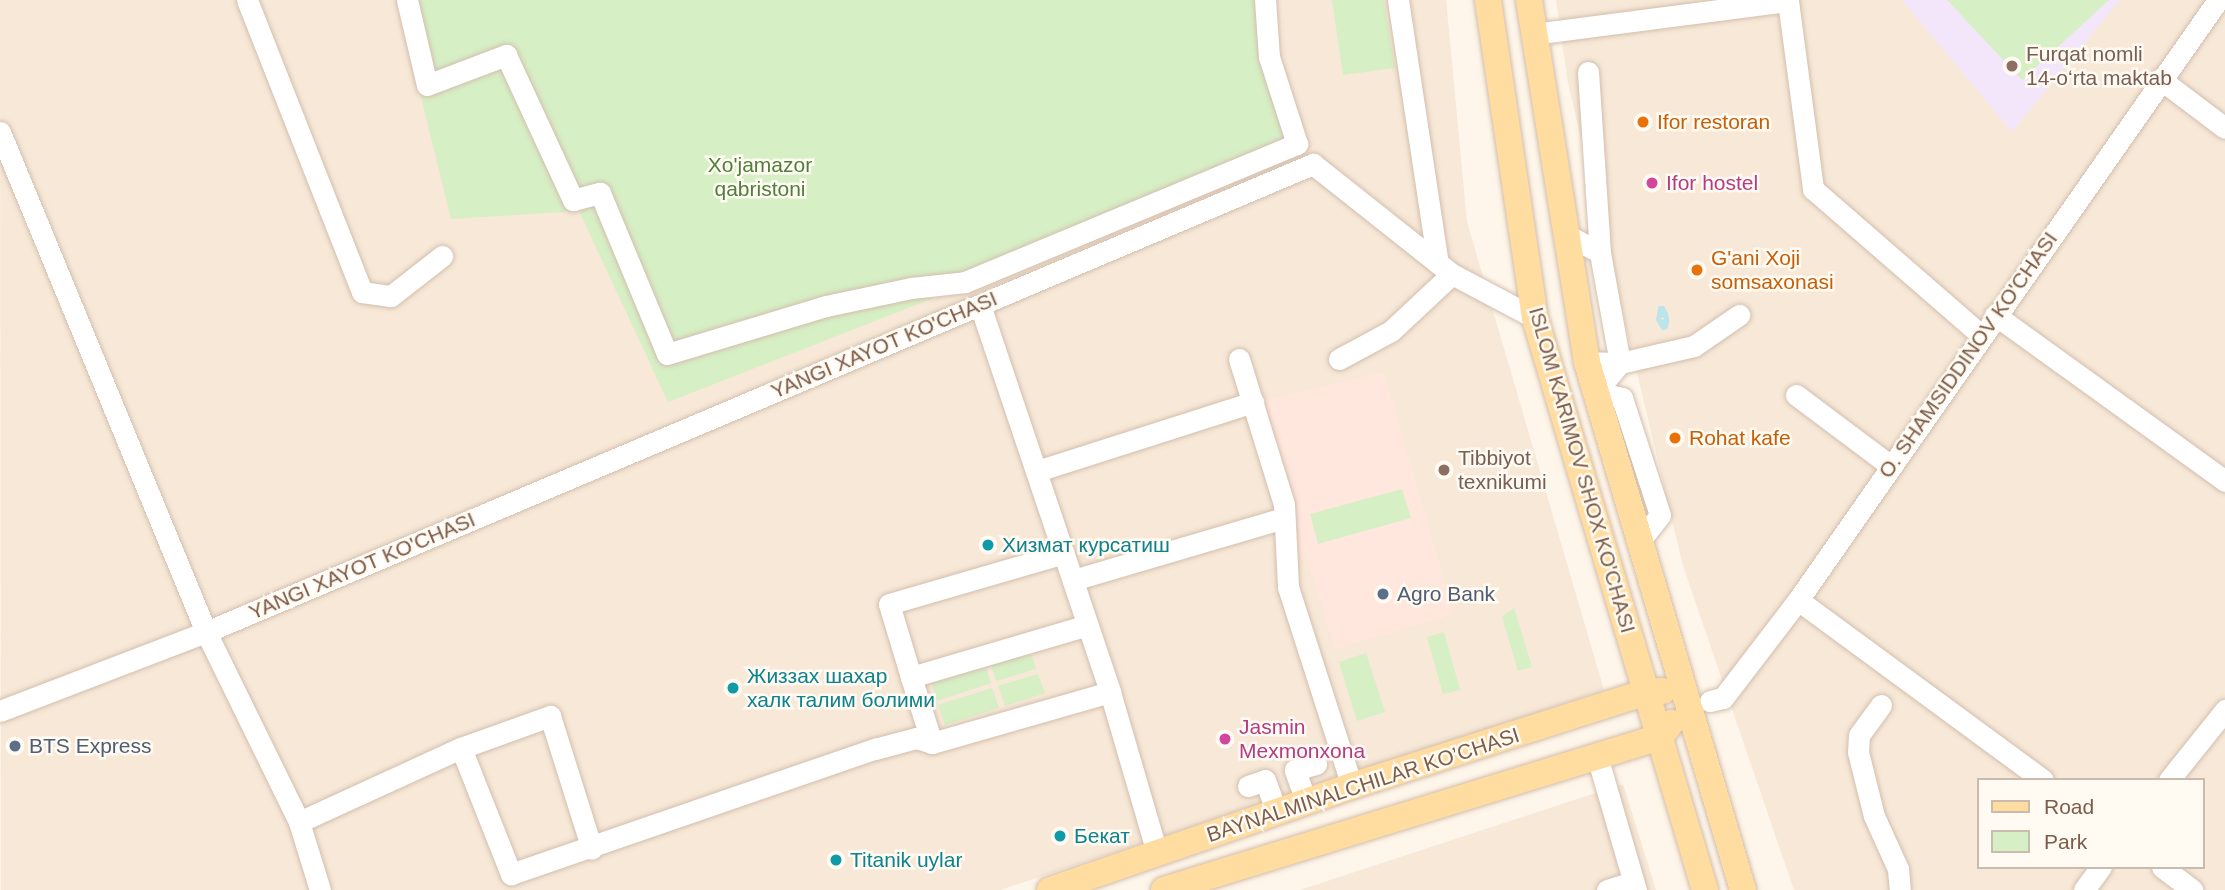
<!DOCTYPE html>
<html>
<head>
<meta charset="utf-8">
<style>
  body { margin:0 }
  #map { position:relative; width:2225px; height:890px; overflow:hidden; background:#fef6ea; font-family:Helvetica,sans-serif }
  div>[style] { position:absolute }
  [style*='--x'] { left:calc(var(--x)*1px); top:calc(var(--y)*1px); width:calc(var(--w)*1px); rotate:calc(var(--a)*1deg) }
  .residential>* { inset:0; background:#f7e8d7 }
  .commercial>* { inset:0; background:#ffe7dd }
  .education>* { inset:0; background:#f3e6fb }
  .green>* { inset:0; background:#d6efc5 }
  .stream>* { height:5px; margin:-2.5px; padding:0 2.5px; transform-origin:2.5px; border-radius:2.5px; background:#bbe4eb }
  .stream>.ring { margin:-2.5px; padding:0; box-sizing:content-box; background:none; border:5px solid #bbe4eb; border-radius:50% }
  .roads { filter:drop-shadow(0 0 2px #d3bead) drop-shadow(0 0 2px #d3bead) }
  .minor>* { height:21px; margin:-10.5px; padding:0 10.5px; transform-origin:10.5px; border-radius:10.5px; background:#fff }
  .major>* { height:26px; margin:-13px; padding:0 13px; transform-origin:13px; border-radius:13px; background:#ffdca0 }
  .dots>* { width:19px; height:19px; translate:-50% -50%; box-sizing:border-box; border:4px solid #fffaf2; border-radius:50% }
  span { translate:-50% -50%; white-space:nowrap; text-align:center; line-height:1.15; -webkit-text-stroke:5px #fffaf2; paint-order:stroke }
  .education-label { font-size:21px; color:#785e54 }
  .left { translate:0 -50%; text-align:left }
  .food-label { font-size:21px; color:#c56008 }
  .park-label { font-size:21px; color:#507e3c }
  .hotel-label { font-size:21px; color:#b23c85 }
  .street-label { font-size:21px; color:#7d5c49 }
  .culture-label { font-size:21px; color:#0d838f }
  .service-label { font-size:21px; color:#4e5e75 }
  .legend { position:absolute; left:1977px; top:778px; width:228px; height:91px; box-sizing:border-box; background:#fffaf2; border:2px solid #cbbbae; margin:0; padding:9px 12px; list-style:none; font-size:21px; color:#7d5c49 }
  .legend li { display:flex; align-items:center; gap:14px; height:35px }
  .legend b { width:35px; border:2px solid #cbbbae }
</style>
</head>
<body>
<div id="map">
  <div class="residential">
    <div style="clip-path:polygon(0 0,1446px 0,1467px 222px,1604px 690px,1000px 890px,1px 890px)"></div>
    <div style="clip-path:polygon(evenodd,1556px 0,2225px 0,2225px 890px,1794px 890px,1683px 566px,1568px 83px,1556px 0,1978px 780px,2202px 780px,2202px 867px,1978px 867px,1978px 780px)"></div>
    <div style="clip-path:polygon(1623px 784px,1656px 890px,1300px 890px)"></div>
  </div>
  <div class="commercial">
    <div style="clip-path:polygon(1384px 372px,1454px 614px,1335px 649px,1305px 553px,1299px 555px,1258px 402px)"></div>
  </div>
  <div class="education">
    <div style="clip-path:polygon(1902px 0,2120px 0,2012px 132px)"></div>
  </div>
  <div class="green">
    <div style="clip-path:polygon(397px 0,1265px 0,1272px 100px,1304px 153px,668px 402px,579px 211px,451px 219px)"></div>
    <div style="clip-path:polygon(1332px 0,1384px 0,1395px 68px,1343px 75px)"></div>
    <div style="clip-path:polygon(1947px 0,2109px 0,2022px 80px)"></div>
    <div style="clip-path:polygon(1402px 489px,1411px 518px,1318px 544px,1310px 514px)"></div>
    <div style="clip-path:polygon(1514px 608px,1532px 667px,1518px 671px,1502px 617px)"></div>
    <div style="clip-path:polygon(1444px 632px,1460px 690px,1443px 694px,1427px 637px)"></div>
    <div style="clip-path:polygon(1030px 649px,1036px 669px,996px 681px,990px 662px)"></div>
    <div style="clip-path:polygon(1366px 653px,1385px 712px,1357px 721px,1339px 662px)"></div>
    <div style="clip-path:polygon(985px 664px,991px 683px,937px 701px,931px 681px)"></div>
    <div style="clip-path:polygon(1038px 674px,1045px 693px,1005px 706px,998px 686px)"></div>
    <div style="clip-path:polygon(992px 688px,999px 708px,945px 725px,938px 705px)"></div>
  </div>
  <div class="stream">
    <div style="--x:1660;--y:308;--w:2;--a:0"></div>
    <div style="--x:1662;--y:308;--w:7;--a:63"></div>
    <div style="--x:1665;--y:314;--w:6;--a:171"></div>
    <div style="--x:1659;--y:315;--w:7;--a:-82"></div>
    <div class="ring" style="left:1658px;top:314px;width:3px;height:3px"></div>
    <div style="--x:1666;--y:321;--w:5;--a:101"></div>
    <div style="--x:1665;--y:326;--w:2;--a:153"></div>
    <div style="--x:1663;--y:327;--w:6;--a:-121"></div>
    <div style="--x:1660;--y:322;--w:6;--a:-9"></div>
  </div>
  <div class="roads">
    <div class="minor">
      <div style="--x:247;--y:0;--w:314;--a:68.5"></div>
      <div style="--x:362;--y:292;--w:29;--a:8"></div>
      <div style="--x:391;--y:296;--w:65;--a:-38.1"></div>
      <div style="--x:407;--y:0;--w:87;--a:76.8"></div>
      <div style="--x:427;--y:85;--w:85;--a:-20.8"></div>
      <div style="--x:506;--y:55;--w:160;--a:65.2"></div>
      <div style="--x:573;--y:200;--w:28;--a:-15"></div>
      <div style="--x:600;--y:193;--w:174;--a:67.4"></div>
      <div style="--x:667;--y:354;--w:166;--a:-16.8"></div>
      <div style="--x:826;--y:306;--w:87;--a:-12"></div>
      <div style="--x:911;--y:288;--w:54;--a:-6.3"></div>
      <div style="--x:965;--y:282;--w:360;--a:-22.6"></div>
      <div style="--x:1297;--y:144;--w:91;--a:-107.8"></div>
      <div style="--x:1269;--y:57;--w:57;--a:-94"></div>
      <div style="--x:1398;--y:0;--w:266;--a:81.4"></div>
      <div style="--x:1533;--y:34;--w:257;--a:-7.4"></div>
      <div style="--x:1788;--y:1;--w:190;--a:82.4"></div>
      <div style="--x:1813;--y:189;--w:223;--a:41"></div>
      <div style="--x:1588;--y:72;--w:181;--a:86.2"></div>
      <div style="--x:2160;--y:79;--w:81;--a:37"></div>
      <div style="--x:0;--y:132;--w:541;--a:67.61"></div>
      <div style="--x:206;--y:632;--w:212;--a:63.9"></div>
      <div style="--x:299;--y:822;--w:71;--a:72.8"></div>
      <div style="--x:1565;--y:234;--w:40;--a:28"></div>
      <div style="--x:1600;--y:253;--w:112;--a:79.7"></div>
      <div style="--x:1620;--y:363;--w:38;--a:130"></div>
      <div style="--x:1596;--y:392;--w:27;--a:13"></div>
      <div style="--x:1622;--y:398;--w:123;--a:72"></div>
      <div style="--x:1660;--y:515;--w:33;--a:128"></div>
      <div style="--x:980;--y:305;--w:408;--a:71.4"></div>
      <div style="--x:1110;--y:692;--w:168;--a:73.7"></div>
      <div style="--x:1995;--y:315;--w:284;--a:35.8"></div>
      <div style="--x:1239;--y:359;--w:152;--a:72.8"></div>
      <div style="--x:1284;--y:504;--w:83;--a:87.2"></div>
      <div style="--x:1288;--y:587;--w:209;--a:72.2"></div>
      <div style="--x:1339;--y:359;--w:59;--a:-28.3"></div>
      <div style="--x:1391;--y:331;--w:83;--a:-43.1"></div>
      <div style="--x:1587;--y:362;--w:33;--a:2"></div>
      <div style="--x:1620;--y:363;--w:76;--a:-12.9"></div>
      <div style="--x:1694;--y:346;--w:55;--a:-34.6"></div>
      <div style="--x:1796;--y:395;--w:119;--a:36.8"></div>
      <div style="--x:1037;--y:471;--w:227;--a:-17.7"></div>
      <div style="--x:1073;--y:580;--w:220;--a:-16.4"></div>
      <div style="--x:1798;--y:600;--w:304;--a:36.3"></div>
      <div style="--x:911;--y:677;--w:76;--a:-106.8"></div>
      <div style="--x:889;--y:604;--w:182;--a:-16.2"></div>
      <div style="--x:1710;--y:701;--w:13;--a:-13"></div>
      <div style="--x:1723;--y:698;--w:123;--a:-52.6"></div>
      <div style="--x:1798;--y:600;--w:732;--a:-55.01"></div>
      <div style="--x:1881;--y:705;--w:37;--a:126"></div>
      <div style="--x:1859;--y:735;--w:17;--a:93"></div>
      <div style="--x:1858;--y:752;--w:66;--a:76"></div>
      <div style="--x:1874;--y:816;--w:58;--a:65.6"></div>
      <div style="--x:1898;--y:869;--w:21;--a:85"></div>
      <div style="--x:0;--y:711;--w:221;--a:-21"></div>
      <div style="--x:206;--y:632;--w:1202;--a:-22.92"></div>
      <div style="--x:1313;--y:164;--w:177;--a:38.4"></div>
      <div style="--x:1452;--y:274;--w:94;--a:27.9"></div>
      <div style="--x:932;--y:743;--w:69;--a:-107.7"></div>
      <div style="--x:911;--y:677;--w:184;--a:-16.4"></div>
      <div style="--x:461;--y:748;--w:136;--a:68.4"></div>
      <div style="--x:511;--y:874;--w:385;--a:-19"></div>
      <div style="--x:875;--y:749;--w:42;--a:-15"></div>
      <div style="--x:916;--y:738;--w:17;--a:17"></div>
      <div style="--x:932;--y:743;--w:185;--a:-16"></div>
      <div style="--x:1597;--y:756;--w:140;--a:73.8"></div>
      <div style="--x:2169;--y:780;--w:90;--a:-51.3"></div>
      <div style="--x:1248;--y:786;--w:18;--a:-19"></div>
      <div style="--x:1265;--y:780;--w:33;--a:70"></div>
      <div style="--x:1306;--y:801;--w:33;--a:-110"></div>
      <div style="--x:1295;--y:770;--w:22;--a:-16"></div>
      <div style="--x:299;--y:822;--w:178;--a:-24.6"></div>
      <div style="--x:461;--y:748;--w:95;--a:-19.8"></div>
      <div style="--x:550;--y:716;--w:139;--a:72.5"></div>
      <div style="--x:2162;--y:867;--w:38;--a:37"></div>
      <div style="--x:1607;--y:890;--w:27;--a:-17"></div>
      <div style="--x:2084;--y:890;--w:29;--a:-54"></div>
    </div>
    <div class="major">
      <div style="--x:1488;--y:0;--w:321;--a:81.6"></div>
      <div style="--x:1535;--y:318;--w:597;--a:73.45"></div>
      <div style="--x:1529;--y:0;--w:367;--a:80.9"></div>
      <div style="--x:1587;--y:362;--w:551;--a:73.54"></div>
      <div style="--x:1050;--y:890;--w:319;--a:-19"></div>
      <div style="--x:1352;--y:786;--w:310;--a:-17.7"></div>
      <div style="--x:1647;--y:692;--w:16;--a:-4"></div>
      <div style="--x:1164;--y:890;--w:519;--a:-17.14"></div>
      <div style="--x:1660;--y:737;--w:18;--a:-52"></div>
    </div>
  </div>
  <div class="dots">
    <div style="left:2012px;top:66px;background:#8d6e63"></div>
    <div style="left:1643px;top:122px;background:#e8710a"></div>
    <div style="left:1652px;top:183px;background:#d1479c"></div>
    <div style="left:1697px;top:270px;background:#e8710a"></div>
    <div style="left:1675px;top:438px;background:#e8710a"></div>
    <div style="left:1444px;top:470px;background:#8d6e63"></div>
    <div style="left:988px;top:545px;background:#0f9aa8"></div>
    <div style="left:1383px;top:594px;background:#5c6f8a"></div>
    <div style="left:733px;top:688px;background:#0f9aa8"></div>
    <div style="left:1225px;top:739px;background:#d1479c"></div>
    <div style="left:15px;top:746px;background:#5c6f8a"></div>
    <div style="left:1060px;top:836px;background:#0f9aa8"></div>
    <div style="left:836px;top:860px;background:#0f9aa8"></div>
  </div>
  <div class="education-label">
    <span class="left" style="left:2026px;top:66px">Furqat nomli<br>14-oʻrta maktab</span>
    <span class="left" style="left:1458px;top:470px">Tibbiyot<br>texnikumi</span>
  </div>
  <div class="food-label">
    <span class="left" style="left:1657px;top:122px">Ifor restoran</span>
    <span class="left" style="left:1711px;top:270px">G'ani Xoji<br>somsaxonasi</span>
    <span class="left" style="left:1689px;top:438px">Rohat kafe</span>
  </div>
  <div class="park-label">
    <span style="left:760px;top:177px">Xo'jamazor<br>qabristoni</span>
  </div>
  <div class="hotel-label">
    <span class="left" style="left:1666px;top:183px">Ifor hostel</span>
    <span class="left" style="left:1239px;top:739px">Jasmin<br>Mexmonxona</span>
  </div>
  <div class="street-label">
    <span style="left:884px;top:345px;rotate:-23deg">YANGI XAYOT KO'CHASI</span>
    <span style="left:1968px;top:355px;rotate:-55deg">O. SHAMSIDDINOV KO'CHASI</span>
    <span style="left:1582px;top:470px;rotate:74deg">ISLOM KARIMOV SHOX KO'CHASI</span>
    <span style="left:362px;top:566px;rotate:-23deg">YANGI XAYOT KO'CHASI</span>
    <span style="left:1363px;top:785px;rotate:-18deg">BAYNALMINALCHILAR KO’CHASI</span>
  </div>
  <div class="culture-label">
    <span class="left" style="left:1002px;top:545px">Хизмат курсатиш</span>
    <span class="left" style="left:747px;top:688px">Жиззах шахар<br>халк талим болими</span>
    <span class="left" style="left:1074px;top:836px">Бекат</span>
    <span class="left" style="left:850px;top:860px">Titanik uylar</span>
  </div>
  <div class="service-label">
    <span class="left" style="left:1397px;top:594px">Agro Bank</span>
    <span class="left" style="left:29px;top:746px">BTS Express</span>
  </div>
  <ul class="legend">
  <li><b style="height:9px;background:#ffdca0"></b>Road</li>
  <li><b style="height:19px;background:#d6efc5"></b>Park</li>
  </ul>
</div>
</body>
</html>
